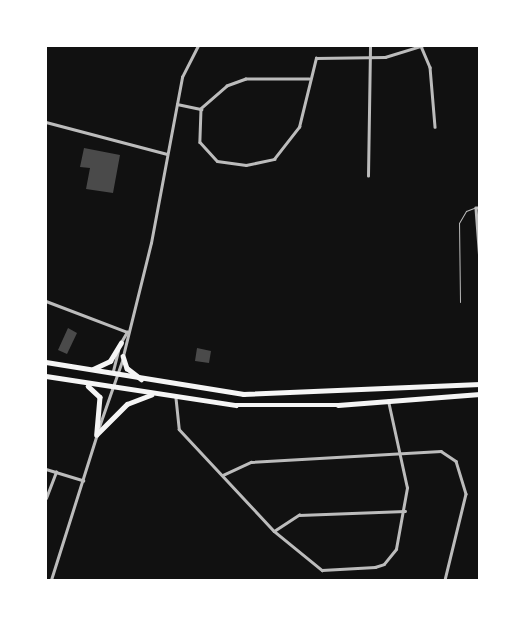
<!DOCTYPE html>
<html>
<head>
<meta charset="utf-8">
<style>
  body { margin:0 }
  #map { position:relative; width:525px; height:626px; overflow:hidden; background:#111; font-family:"Alegreya Sans",sans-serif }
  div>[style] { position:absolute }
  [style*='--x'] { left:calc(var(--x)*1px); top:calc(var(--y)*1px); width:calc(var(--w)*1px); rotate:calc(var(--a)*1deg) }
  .building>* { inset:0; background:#4a4a4a }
  .service>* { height:1px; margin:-0.5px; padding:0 0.5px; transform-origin:0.5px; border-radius:0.5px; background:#bcbcbc }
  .minor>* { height:2.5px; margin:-1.25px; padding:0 1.25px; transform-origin:1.25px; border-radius:1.25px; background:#bcbcbc }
  .tertiary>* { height:2.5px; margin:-1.25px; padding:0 1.25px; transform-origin:1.25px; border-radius:1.25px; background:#bcbcbc }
  .trunk>* { height:4.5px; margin:-2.25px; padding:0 2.25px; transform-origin:2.25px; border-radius:2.25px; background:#f5f5f5 }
  span { translate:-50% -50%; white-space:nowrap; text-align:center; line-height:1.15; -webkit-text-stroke:7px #fff; paint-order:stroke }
  .frame { position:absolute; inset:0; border:47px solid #fff; pointer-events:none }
</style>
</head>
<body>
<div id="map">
  <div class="building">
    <div style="clip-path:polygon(84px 148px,120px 155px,113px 193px,86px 189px,90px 168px,80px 167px)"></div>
    <div style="clip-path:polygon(68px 328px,77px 333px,67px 354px,58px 350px)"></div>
    <div style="clip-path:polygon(197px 348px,211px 351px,209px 363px,195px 361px)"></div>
  </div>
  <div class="service">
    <div style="--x:460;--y:302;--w:79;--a:-90.7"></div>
    <div style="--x:459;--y:223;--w:14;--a:-60"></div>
    <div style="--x:466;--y:211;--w:9;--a:-21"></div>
  </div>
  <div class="minor">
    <div style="--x:421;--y:46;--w:23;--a:67"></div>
    <div style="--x:430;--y:67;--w:60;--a:85.2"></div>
    <div style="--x:309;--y:79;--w:63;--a:180"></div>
    <div style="--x:246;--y:79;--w:20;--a:160"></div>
    <div style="--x:227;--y:86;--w:35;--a:139"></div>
    <div style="--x:201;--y:109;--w:33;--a:92"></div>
    <div style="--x:200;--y:142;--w:25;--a:48"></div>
    <div style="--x:217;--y:161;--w:29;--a:8"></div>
    <div style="--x:246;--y:165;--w:29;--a:-12"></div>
    <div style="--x:274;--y:159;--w:41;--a:-52"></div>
    <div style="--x:299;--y:127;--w:71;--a:-76.2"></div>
    <div style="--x:316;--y:58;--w:69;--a:-0.8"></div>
    <div style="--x:385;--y:57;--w:39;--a:-17"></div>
    <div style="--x:177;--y:104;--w:25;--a:12"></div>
    <div style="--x:46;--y:122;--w:125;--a:14.8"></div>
    <div style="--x:368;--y:176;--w:130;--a:-89.1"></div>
    <div style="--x:480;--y:208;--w:4;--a:180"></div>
    <div style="--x:476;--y:208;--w:53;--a:85.7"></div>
    <div style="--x:46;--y:301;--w:87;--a:20.9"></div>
    <div style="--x:120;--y:344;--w:14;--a:-60"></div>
    <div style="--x:123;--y:356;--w:116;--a:-76.1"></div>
    <div style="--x:151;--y:243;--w:169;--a:-79.4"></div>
    <div style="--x:182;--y:77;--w:35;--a:-63"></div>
    <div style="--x:113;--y:371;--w:21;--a:-76"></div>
    <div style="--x:176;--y:398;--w:31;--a:84"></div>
    <div style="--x:179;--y:429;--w:139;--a:47"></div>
    <div style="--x:274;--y:531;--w:62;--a:39.1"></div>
    <div style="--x:322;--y:570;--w:53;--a:-3.2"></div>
    <div style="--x:375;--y:567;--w:9;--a:-18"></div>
    <div style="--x:384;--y:564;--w:19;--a:-51"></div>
    <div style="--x:396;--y:549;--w:62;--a:-79.8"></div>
    <div style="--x:407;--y:488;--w:89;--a:-102.3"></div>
    <div style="--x:46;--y:469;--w:39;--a:17"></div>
    <div style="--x:223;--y:475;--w:31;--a:-25"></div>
    <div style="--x:251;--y:462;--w:190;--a:-3.3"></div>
    <div style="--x:441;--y:451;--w:18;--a:34"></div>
    <div style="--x:456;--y:461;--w:34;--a:73"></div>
    <div style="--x:466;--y:494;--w:89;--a:103.7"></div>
    <div style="--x:46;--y:498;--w:28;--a:-69"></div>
    <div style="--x:274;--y:531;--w:30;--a:-33"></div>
    <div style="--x:299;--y:515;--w:106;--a:-2.2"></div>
  </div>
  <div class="tertiary">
    <div style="--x:99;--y:427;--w:73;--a:-70.8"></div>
    <div style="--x:51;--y:580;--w:150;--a:-72.5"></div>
  </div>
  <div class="trunk">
    <div style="--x:123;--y:356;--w:13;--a:72"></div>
    <div style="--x:127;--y:368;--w:18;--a:38"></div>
    <div style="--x:46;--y:362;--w:200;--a:9.2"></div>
    <div style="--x:243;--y:394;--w:237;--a:-2.4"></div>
    <div style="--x:93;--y:369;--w:19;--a:-25"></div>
    <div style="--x:110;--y:361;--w:21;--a:-59"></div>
    <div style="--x:46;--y:376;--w:192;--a:8.7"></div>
    <div style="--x:236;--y:405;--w:102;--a:0"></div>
    <div style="--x:338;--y:405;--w:142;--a:-4.4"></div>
    <div style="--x:88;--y:386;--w:16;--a:43"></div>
    <div style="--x:100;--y:397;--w:38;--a:95"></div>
    <div style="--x:97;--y:434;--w:42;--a:-45"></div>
    <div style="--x:127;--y:404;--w:26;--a:-21"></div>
  </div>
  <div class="frame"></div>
</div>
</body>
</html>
